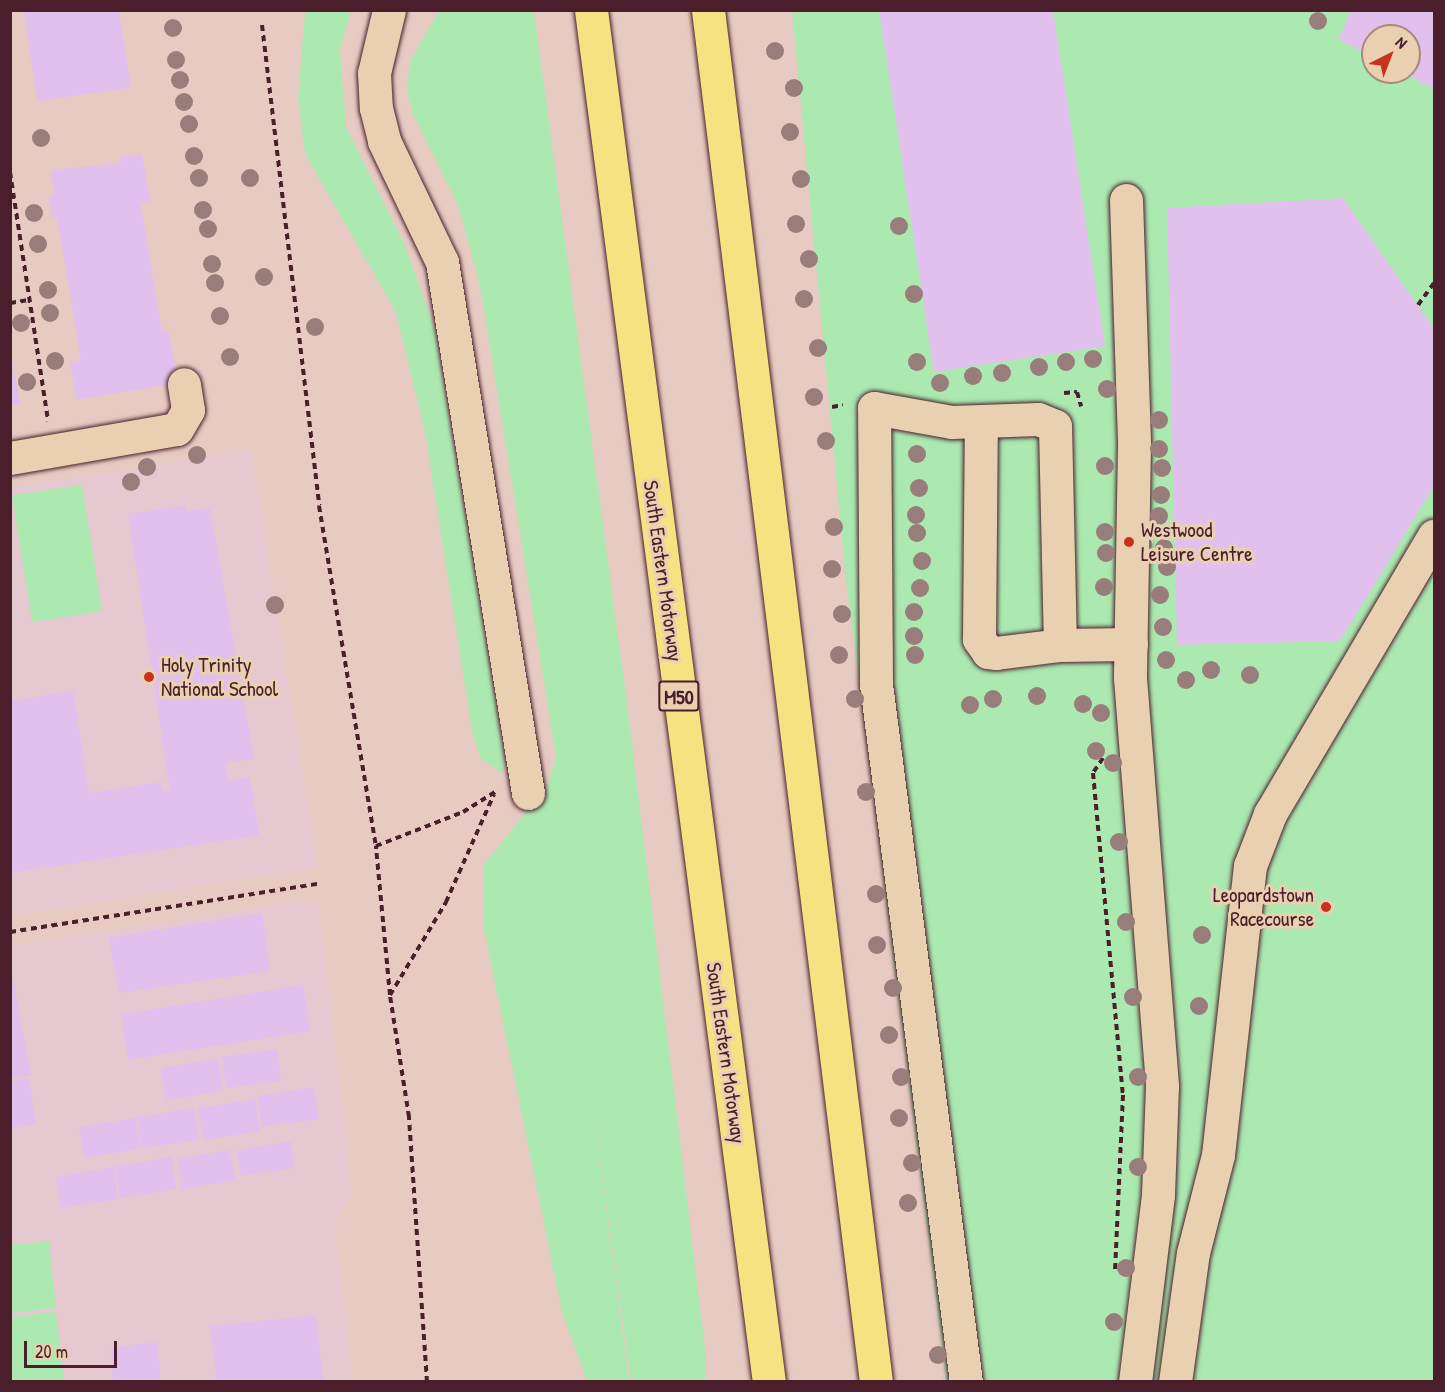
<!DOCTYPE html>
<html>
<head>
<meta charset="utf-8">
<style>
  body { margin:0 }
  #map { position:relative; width:1445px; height:1392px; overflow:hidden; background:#e7cbc3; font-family:"Patrick Hand",sans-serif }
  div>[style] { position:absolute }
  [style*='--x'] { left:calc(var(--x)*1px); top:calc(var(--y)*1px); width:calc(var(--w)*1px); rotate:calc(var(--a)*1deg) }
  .built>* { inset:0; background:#e5c8d0 }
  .green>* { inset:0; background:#abe9b0 }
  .building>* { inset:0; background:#e1c0ed }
  .path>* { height:4px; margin-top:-2px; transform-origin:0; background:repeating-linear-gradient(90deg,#4a1f2b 0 6px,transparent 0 10.5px) }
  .roads { filter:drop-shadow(0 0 2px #4a1f2b) drop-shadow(0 0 2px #4a1f2b) }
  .minor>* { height:33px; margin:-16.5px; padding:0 16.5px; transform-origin:16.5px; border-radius:16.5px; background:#e9d0b1 }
  .highway>* { height:33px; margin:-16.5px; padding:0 16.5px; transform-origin:16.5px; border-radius:16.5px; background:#f5e381 }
  .trees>* { width:18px; height:18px; margin:-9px; border-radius:50%; background:#997d7a }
  .dots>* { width:16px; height:16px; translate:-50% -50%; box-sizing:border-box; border:3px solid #e9d0b1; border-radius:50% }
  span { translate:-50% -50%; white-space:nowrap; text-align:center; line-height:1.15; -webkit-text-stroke:6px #e9d0b1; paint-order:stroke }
  .shield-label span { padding:2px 4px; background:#e9d0b1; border:2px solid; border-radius:4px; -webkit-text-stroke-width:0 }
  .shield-label { font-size:20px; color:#4a1f2b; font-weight:700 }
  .poi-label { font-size:21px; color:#4a1f2b }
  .left { translate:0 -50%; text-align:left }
  .right { translate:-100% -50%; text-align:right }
  .street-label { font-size:21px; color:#4a1f2b }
  .frame { position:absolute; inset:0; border:12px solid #4a1f2b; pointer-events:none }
  .north { position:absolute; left:1361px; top:24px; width:60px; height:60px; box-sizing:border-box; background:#e9d0b1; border:2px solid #a9897b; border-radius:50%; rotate:42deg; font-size:16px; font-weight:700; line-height:24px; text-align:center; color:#4a1f2b }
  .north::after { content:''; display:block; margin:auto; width:21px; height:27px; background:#c8321e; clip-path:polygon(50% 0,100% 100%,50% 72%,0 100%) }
  .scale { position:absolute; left:24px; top:1341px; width:93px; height:27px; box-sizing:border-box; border:3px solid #4a1f2b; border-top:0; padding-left:8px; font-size:18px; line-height:21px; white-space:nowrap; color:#4a1f2b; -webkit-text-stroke:4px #e9d0b1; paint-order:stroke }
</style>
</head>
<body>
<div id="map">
  <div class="built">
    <div style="clip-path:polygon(251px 451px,317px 867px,11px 916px,11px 487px)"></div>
    <div style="clip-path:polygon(304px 901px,305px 906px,318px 904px,352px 1196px,334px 1220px,353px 1381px,11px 1382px,11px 946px)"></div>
  </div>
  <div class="green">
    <div style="clip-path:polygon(305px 11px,351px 11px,340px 49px,346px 127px,403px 241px,435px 329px,505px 761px,502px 773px,481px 759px,473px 737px,425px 432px,396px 312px,305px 154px,298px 99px)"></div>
    <div style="clip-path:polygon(439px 11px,534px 11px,628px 711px,706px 1357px,705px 1381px,631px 1381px,591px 1093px,629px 1381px,587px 1381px,562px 1312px,483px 924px,484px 865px,548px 784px,556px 757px,480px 285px,458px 205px,412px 112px,407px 88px,410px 61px)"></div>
    <div style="clip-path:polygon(evenodd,792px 11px,1434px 11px,1434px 1381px,946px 1381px,845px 571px,792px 11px,1373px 36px,1409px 36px,1409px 72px,1373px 72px,1373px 36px)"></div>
    <div style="clip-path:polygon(82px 485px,102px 611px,32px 622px,12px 495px)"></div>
    <div style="clip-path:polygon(49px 1241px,56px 1308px,11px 1313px,11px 1245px)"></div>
    <div style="clip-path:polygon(56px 1312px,64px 1381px,11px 1381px,11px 1317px)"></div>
  </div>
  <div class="building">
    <div style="clip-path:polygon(24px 10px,119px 10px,131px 88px,37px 101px)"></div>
    <div style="clip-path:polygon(879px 10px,1053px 10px,1105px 346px,934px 372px)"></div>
    <div style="clip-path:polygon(1352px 10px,1434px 10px,1434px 89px,1402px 72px,1409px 72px,1409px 36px,1373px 36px,1373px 57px,1338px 39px)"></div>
    <div style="clip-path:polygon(142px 154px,150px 202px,141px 204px,162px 332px,169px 331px,178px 383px,76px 400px,70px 362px,81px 360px,57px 218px,52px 218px,48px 197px,55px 196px,50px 170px,121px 163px,120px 157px)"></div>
    <div style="clip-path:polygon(1343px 198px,1434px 329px,1434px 486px,1340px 641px,1177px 645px,1167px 208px)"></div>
    <div style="clip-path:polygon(10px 351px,20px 404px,10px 406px)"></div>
    <div style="clip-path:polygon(185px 505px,186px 511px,210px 508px,254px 759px,225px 763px,228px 780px,250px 777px,259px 835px,10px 873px,10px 701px,73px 691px,89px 793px,161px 782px,163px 791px,170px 790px,128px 514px)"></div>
    <div style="clip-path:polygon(262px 913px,270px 971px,119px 993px,109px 938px)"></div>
    <div style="clip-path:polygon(10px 962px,31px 1075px,10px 1078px)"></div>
    <div style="clip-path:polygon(303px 985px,310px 1031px,128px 1060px,121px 1014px)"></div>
    <div style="clip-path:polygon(277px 1049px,281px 1081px,226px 1088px,222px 1057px)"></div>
    <div style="clip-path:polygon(218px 1059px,223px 1091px,166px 1100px,161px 1068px)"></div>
    <div style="clip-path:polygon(29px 1078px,36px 1124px,10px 1128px,10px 1081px)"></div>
    <div style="clip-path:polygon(314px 1087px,319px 1119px,262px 1127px,257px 1096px)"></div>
    <div style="clip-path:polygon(255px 1099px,260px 1131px,203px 1140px,198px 1108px)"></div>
    <div style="clip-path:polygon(194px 1108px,199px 1140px,142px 1148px,137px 1117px)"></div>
    <div style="clip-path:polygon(136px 1118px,140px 1149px,84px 1158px,79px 1127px)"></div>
    <div style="clip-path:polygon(291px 1141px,294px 1168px,241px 1176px,237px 1150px)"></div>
    <div style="clip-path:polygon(230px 1150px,235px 1180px,182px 1189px,177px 1159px)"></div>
    <div style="clip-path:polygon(172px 1157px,176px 1189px,120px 1198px,115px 1166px)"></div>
    <div style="clip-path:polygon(113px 1167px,118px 1199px,61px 1208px,56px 1177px)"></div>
    <div style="clip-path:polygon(316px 1315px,323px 1382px,217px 1382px,210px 1326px)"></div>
    <div style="clip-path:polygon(157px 1342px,161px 1382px,113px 1382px,111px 1347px)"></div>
  </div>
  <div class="path">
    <div style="--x:262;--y:25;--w:484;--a:83.2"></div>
    <div style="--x:319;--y:506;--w:345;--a:80.5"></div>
    <div style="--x:10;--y:172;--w:252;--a:81.3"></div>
    <div style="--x:10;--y:303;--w:19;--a:-9"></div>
    <div style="--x:1418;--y:305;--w:27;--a:-54"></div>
    <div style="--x:1064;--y:393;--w:13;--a:-4"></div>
    <div style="--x:1077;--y:392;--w:15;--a:74"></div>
    <div style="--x:832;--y:407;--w:11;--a:-10"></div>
    <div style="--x:1103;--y:758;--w:18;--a:124"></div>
    <div style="--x:1093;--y:773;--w:323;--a:84.7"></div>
    <div style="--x:1123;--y:1095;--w:178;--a:92.6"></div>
    <div style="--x:10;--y:932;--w:311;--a:-8.9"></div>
    <div style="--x:390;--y:995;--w:109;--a:-58.9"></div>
    <div style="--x:446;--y:902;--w:118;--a:-66"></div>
    <div style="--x:427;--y:1382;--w:266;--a:-93.9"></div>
    <div style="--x:409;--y:1117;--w:123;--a:-98.9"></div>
    <div style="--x:390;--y:995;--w:150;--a:-95.4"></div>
    <div style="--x:376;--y:846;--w:93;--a:-21.3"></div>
    <div style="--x:463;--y:812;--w:40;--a:-32"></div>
  </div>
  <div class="roads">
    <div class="minor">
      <div style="--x:389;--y:10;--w:65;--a:103.4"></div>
      <div style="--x:374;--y:73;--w:35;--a:87"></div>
      <div style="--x:376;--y:108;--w:34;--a:76"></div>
      <div style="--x:384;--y:141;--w:134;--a:64.4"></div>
      <div style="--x:442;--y:262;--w:538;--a:80.8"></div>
      <div style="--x:1126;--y:200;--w:245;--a:88.1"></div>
      <div style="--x:1134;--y:445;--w:233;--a:91"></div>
      <div style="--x:1130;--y:678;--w:409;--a:85.5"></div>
      <div style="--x:1162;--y:1086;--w:109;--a:92.1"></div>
      <div style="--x:1158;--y:1195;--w:188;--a:97"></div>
      <div style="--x:10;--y:458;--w:169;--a:-9.9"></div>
      <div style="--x:177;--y:429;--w:22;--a:-60"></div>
      <div style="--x:188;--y:410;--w:26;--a:-99"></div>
      <div style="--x:1060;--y:645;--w:71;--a:-0.8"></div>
      <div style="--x:966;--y:1382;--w:704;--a:-97.35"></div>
      <div style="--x:876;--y:684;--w:276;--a:-90.4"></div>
      <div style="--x:874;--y:408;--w:79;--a:10.2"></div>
      <div style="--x:952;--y:422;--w:86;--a:-2"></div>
      <div style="--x:1038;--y:419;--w:18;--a:22"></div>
      <div style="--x:1055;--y:426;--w:219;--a:88.7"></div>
      <div style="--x:1060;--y:645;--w:64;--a:172.9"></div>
      <div style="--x:996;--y:653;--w:8;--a:-173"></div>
      <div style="--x:988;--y:652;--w:16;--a:-125"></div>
      <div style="--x:979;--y:639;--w:214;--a:-89.5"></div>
      <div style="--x:1175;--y:1382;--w:130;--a:-82.1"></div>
      <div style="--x:1193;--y:1253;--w:101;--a:-75.7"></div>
      <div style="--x:1218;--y:1155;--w:291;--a:-83.7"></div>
      <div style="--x:1250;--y:866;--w:56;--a:-69"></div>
      <div style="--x:1270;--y:814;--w:323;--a:-59.5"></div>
    </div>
    <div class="highway">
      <div style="--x:591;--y:10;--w:1383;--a:82.61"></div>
      <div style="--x:708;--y:10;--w:1382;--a:83.02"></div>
    </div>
  </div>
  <div class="trees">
    <div style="left:1318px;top:21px"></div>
    <div style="left:173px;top:28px"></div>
    <div style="left:775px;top:51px"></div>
    <div style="left:176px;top:60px"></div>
    <div style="left:180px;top:80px"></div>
    <div style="left:794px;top:88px"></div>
    <div style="left:184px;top:102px"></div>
    <div style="left:189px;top:124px"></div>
    <div style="left:790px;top:132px"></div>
    <div style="left:41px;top:138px"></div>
    <div style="left:194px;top:156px"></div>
    <div style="left:199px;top:178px"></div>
    <div style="left:250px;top:178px"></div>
    <div style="left:801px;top:179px"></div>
    <div style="left:203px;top:210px"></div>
    <div style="left:34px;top:213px"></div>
    <div style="left:796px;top:224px"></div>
    <div style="left:899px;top:226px"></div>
    <div style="left:208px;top:229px"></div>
    <div style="left:38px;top:244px"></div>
    <div style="left:809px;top:259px"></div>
    <div style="left:212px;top:264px"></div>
    <div style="left:264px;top:277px"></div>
    <div style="left:215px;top:283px"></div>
    <div style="left:48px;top:290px"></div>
    <div style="left:914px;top:294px"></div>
    <div style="left:804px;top:299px"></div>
    <div style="left:50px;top:313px"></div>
    <div style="left:220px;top:316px"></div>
    <div style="left:21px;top:323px"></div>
    <div style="left:315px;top:327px"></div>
    <div style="left:818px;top:348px"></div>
    <div style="left:230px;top:357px"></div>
    <div style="left:1093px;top:359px"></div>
    <div style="left:55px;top:361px"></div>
    <div style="left:917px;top:362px"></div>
    <div style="left:1066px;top:362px"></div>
    <div style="left:1039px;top:367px"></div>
    <div style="left:1002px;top:373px"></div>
    <div style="left:973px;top:376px"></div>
    <div style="left:27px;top:382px"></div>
    <div style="left:940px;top:383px"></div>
    <div style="left:1107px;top:389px"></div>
    <div style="left:814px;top:397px"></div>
    <div style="left:1159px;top:420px"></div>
    <div style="left:826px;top:441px"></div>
    <div style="left:1159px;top:449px"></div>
    <div style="left:917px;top:454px"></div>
    <div style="left:197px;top:455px"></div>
    <div style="left:1105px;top:466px"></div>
    <div style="left:147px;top:467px"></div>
    <div style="left:1162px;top:468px"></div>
    <div style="left:131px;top:482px"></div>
    <div style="left:919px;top:488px"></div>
    <div style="left:1161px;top:495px"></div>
    <div style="left:916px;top:515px"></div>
    <div style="left:1159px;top:516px"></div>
    <div style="left:834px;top:527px"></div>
    <div style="left:1105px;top:532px"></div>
    <div style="left:917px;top:533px"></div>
    <div style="left:1164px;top:548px"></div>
    <div style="left:1106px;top:553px"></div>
    <div style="left:922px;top:561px"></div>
    <div style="left:1167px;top:567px"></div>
    <div style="left:832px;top:569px"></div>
    <div style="left:1104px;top:587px"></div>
    <div style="left:920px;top:588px"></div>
    <div style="left:1160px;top:595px"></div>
    <div style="left:275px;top:605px"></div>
    <div style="left:914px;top:612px"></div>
    <div style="left:842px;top:614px"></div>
    <div style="left:1163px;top:627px"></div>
    <div style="left:914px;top:636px"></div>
    <div style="left:839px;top:655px"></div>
    <div style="left:915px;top:655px"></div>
    <div style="left:1166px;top:660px"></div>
    <div style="left:1211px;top:670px"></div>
    <div style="left:1250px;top:675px"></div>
    <div style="left:1186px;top:680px"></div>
    <div style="left:1037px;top:696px"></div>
    <div style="left:855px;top:699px"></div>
    <div style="left:993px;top:699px"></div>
    <div style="left:1083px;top:704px"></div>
    <div style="left:970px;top:705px"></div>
    <div style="left:1101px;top:713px"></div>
    <div style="left:1096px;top:751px"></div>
    <div style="left:1113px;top:763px"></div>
    <div style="left:866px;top:792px"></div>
    <div style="left:1119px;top:842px"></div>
    <div style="left:876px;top:894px"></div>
    <div style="left:1126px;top:922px"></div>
    <div style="left:1202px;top:935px"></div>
    <div style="left:877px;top:945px"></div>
    <div style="left:893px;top:988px"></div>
    <div style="left:1133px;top:997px"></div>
    <div style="left:1199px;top:1006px"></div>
    <div style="left:889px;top:1035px"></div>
    <div style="left:901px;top:1077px"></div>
    <div style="left:1138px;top:1077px"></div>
    <div style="left:899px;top:1118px"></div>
    <div style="left:912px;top:1163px"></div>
    <div style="left:1138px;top:1167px"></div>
    <div style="left:908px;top:1203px"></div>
    <div style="left:1126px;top:1268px"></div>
    <div style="left:1114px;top:1322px"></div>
    <div style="left:938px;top:1355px"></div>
  </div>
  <div class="dots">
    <div style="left:1129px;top:542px;background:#c8321e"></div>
    <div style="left:149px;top:677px;background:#c8321e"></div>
    <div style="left:1326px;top:907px;background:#c8321e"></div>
  </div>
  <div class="shield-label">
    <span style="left:679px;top:696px">M50</span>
  </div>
  <div class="poi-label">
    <span class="left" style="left:1141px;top:542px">Westwood<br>Leisure Centre</span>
    <span class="left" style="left:161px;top:677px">Holy Trinity<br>National School</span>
    <span class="right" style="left:1314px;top:907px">Leopardstown<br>Racecourse</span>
  </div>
  <div class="street-label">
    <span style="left:663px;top:571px;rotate:82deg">South Eastern Motorway</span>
    <span style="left:726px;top:1053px;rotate:82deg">South Eastern Motorway</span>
  </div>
  <div class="frame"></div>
  <div class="north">N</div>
  <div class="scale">20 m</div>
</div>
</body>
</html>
